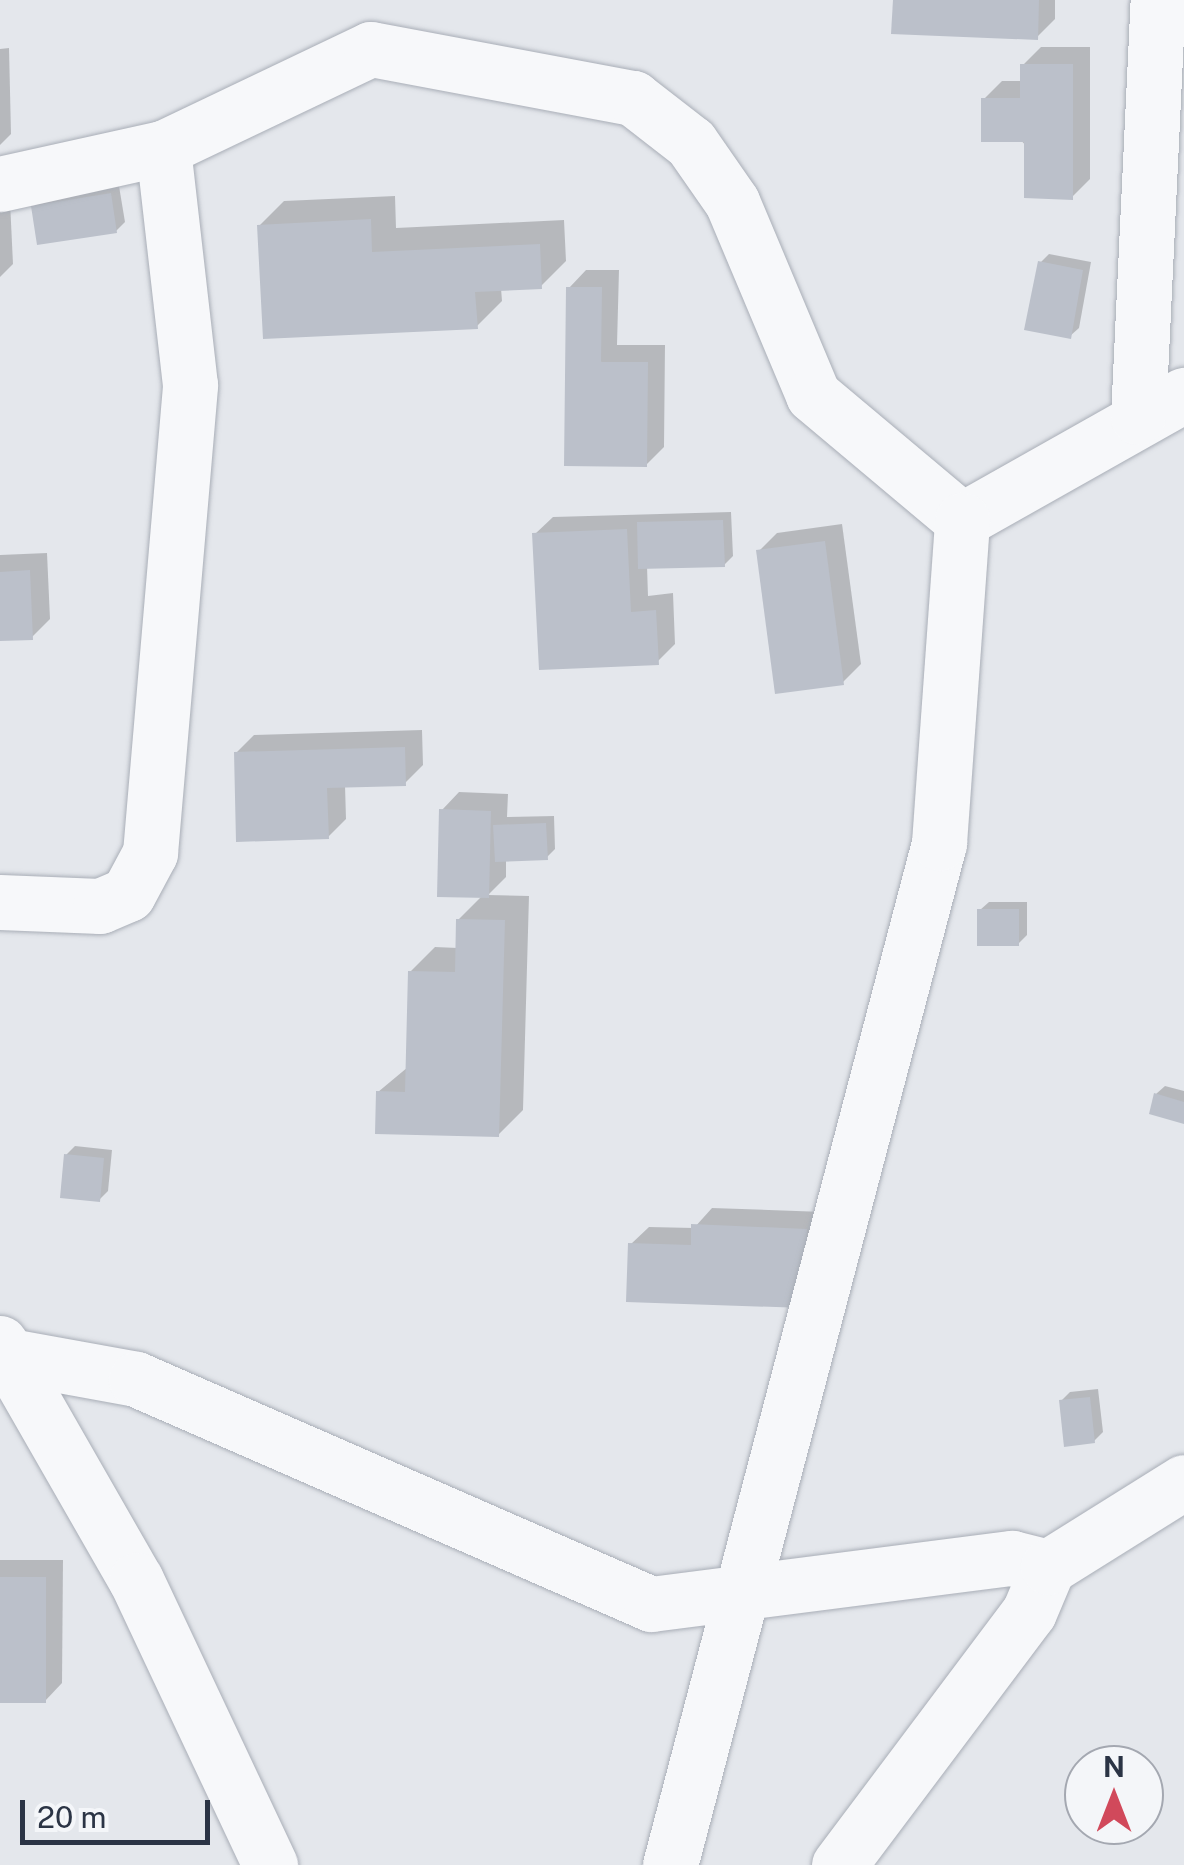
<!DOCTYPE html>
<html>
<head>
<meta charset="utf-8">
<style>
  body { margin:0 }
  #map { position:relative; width:1184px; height:1865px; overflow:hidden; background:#e4e7ec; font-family:"Public Sans",sans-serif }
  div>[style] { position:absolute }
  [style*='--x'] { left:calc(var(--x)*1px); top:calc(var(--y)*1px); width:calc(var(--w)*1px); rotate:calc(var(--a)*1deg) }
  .shadow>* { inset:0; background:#0003 }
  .building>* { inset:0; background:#bbc0ca }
  .roads { filter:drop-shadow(0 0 2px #a9aeb7) drop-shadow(0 0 2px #a9aeb7) }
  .street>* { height:55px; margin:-27.5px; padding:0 27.5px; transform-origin:27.5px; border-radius:27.5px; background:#f7f8fa }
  span { translate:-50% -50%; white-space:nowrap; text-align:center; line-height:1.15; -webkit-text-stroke:9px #f4f6f9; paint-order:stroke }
  .north { position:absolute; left:1064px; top:1745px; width:100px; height:100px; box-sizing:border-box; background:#f4f6f9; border:2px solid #a4a8b1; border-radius:50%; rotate:0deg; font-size:28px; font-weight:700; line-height:40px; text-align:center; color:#2b3445 }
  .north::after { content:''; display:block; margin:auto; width:35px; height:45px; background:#d1495b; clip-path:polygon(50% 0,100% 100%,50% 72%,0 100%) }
  .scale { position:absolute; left:20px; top:1800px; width:190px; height:45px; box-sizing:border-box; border:5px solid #2b3445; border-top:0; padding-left:12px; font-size:30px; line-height:35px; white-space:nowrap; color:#2b3445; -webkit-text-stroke:8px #f4f6f9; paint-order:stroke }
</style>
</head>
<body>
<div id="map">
  <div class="shadow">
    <div style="clip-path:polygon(895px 0,1055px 0,1055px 19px,1037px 37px)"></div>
    <div style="clip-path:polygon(1041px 47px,1090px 47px,1090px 179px,1072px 197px,984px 99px,1002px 81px,1023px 81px,1023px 65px)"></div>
    <div style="clip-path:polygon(9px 48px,11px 134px,0 145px,0 49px)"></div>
    <div style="clip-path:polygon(119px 186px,125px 222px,116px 231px,34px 207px,43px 198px)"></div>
    <div style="clip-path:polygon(395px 196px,396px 228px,564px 220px,566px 261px,541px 286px,501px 288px,502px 301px,477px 326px,259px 226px,284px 201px)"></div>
    <div style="clip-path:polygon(0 201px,10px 201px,13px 264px,0 277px)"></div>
    <div style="clip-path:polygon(1049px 254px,1091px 262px,1079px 328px,1070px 336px,1040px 263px)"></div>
    <div style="clip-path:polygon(586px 270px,619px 270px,617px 345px,665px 345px,664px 447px,646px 465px,569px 288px)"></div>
    <div style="clip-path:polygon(731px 512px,733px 556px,724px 565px,647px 566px,648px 596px,673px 593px,675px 644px,657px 662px,535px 534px,553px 517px)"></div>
    <div style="clip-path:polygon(842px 524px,861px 664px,843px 682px,759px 551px,777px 533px)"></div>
    <div style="clip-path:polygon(47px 553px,50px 619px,32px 637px,0 638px,0 555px)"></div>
    <div style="clip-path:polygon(422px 730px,423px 765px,405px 783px,345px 785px,346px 819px,328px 837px,236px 753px,254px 735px)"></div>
    <div style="clip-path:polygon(459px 792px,508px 794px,507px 817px,554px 816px,555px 849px,546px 858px,506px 859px,506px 877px,488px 895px,529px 896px,523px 1110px,498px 1135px,378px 1092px,408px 1067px,410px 972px,435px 947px,458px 948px,458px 920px,483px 895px,442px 810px)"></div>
    <div style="clip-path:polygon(989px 902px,1027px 902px,1027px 935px,1018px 944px,980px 910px)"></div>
    <div style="clip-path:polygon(1165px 1086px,1184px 1091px,1184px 1122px,1156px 1094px)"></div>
    <div style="clip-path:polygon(75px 1146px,112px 1150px,108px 1191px,99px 1200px,66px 1155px)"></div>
    <div style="clip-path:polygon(712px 1208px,824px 1212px,803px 1306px,631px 1244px,649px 1227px,694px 1228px)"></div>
    <div style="clip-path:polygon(1098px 1389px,1103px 1432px,1094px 1441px,1061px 1401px,1070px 1392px)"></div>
    <div style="clip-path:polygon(0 1560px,63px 1560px,62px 1683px,45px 1701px,0 1701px)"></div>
  </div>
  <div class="building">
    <div style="clip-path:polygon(893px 0,1039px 0,1038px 40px,891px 34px)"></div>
    <div style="clip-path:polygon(1020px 64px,1073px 64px,1073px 200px,1024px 198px,1024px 142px,981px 142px,981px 98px,1020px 98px)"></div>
    <div style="clip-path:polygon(111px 193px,117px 233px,37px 245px,31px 206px)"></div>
    <div style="clip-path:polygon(371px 219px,372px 252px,540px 244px,542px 289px,475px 292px,478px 329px,263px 339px,257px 225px)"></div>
    <div style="clip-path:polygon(1038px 261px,1083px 270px,1071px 339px,1024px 330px)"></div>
    <div style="clip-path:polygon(566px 287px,602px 287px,601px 362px,648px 362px,647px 467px,564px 466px)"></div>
    <div style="clip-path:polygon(723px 520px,725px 567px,638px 569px,637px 522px)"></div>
    <div style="clip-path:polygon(627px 529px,631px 612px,656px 610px,659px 665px,539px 670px,532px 533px)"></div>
    <div style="clip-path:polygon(825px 541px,844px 685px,775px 694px,756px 550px)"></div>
    <div style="clip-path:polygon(30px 570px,33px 640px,0 641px,0 572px)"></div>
    <div style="clip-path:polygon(405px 747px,406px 786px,327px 788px,329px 839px,236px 842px,234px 752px)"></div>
    <div style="clip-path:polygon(439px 809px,491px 811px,489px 898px,437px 897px)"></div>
    <div style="clip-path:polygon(546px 823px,548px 860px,495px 862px,493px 825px)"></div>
    <div style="clip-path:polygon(977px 909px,1019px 909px,1019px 946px,977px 946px)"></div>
    <div style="clip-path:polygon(456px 919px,505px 920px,499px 1137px,375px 1134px,376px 1091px,405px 1092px,408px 971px,455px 972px)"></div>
    <div style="clip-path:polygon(1154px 1093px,1184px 1102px,1184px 1124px,1149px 1114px)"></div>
    <div style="clip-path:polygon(64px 1154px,104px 1158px,100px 1202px,60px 1198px)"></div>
    <div style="clip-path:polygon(691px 1224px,807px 1229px,804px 1308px,626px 1302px,628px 1243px,691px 1245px)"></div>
    <div style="clip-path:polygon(1090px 1397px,1095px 1443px,1064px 1447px,1059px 1400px)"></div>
    <div style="clip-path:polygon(0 1577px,46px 1577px,46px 1703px,0 1703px)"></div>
  </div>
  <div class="roads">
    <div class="street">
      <div style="--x:0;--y:184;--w:167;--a:-12.5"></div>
      <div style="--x:163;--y:148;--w:230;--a:-25.5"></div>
      <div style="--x:371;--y:49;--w:267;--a:10.6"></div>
      <div style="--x:633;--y:98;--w:73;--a:37.8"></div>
      <div style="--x:691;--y:143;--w:72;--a:55.2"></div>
      <div style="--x:732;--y:202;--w:209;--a:67.2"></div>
      <div style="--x:813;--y:395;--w:194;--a:40"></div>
      <div style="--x:962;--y:520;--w:255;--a:-29.4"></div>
      <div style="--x:1138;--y:417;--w:417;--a:-87.3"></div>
      <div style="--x:0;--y:902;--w:100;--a:2.3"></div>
      <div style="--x:100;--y:906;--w:30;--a:-23"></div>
      <div style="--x:128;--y:894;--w:47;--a:-61.8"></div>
      <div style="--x:150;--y:853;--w:470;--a:-85.1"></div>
      <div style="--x:190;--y:385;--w:239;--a:-96.5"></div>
      <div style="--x:0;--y:1343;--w:273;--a:60.2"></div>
      <div style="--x:136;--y:1580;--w:315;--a:64.8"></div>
      <div style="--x:10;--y:1356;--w:128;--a:10.3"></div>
      <div style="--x:136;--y:1379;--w:562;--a:23.6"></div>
      <div style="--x:651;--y:1604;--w:364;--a:-7.3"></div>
      <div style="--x:1012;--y:1558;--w:37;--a:14"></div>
      <div style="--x:670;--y:1865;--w:1057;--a:-75.25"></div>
      <div style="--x:939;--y:843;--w:324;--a:-85.9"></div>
      <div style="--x:839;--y:1865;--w:316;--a:-53.1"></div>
      <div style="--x:1029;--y:1612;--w:49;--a:-67.1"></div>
      <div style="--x:1048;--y:1567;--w:160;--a:-32"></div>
    </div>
  </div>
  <div class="north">N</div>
  <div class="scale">20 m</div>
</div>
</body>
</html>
